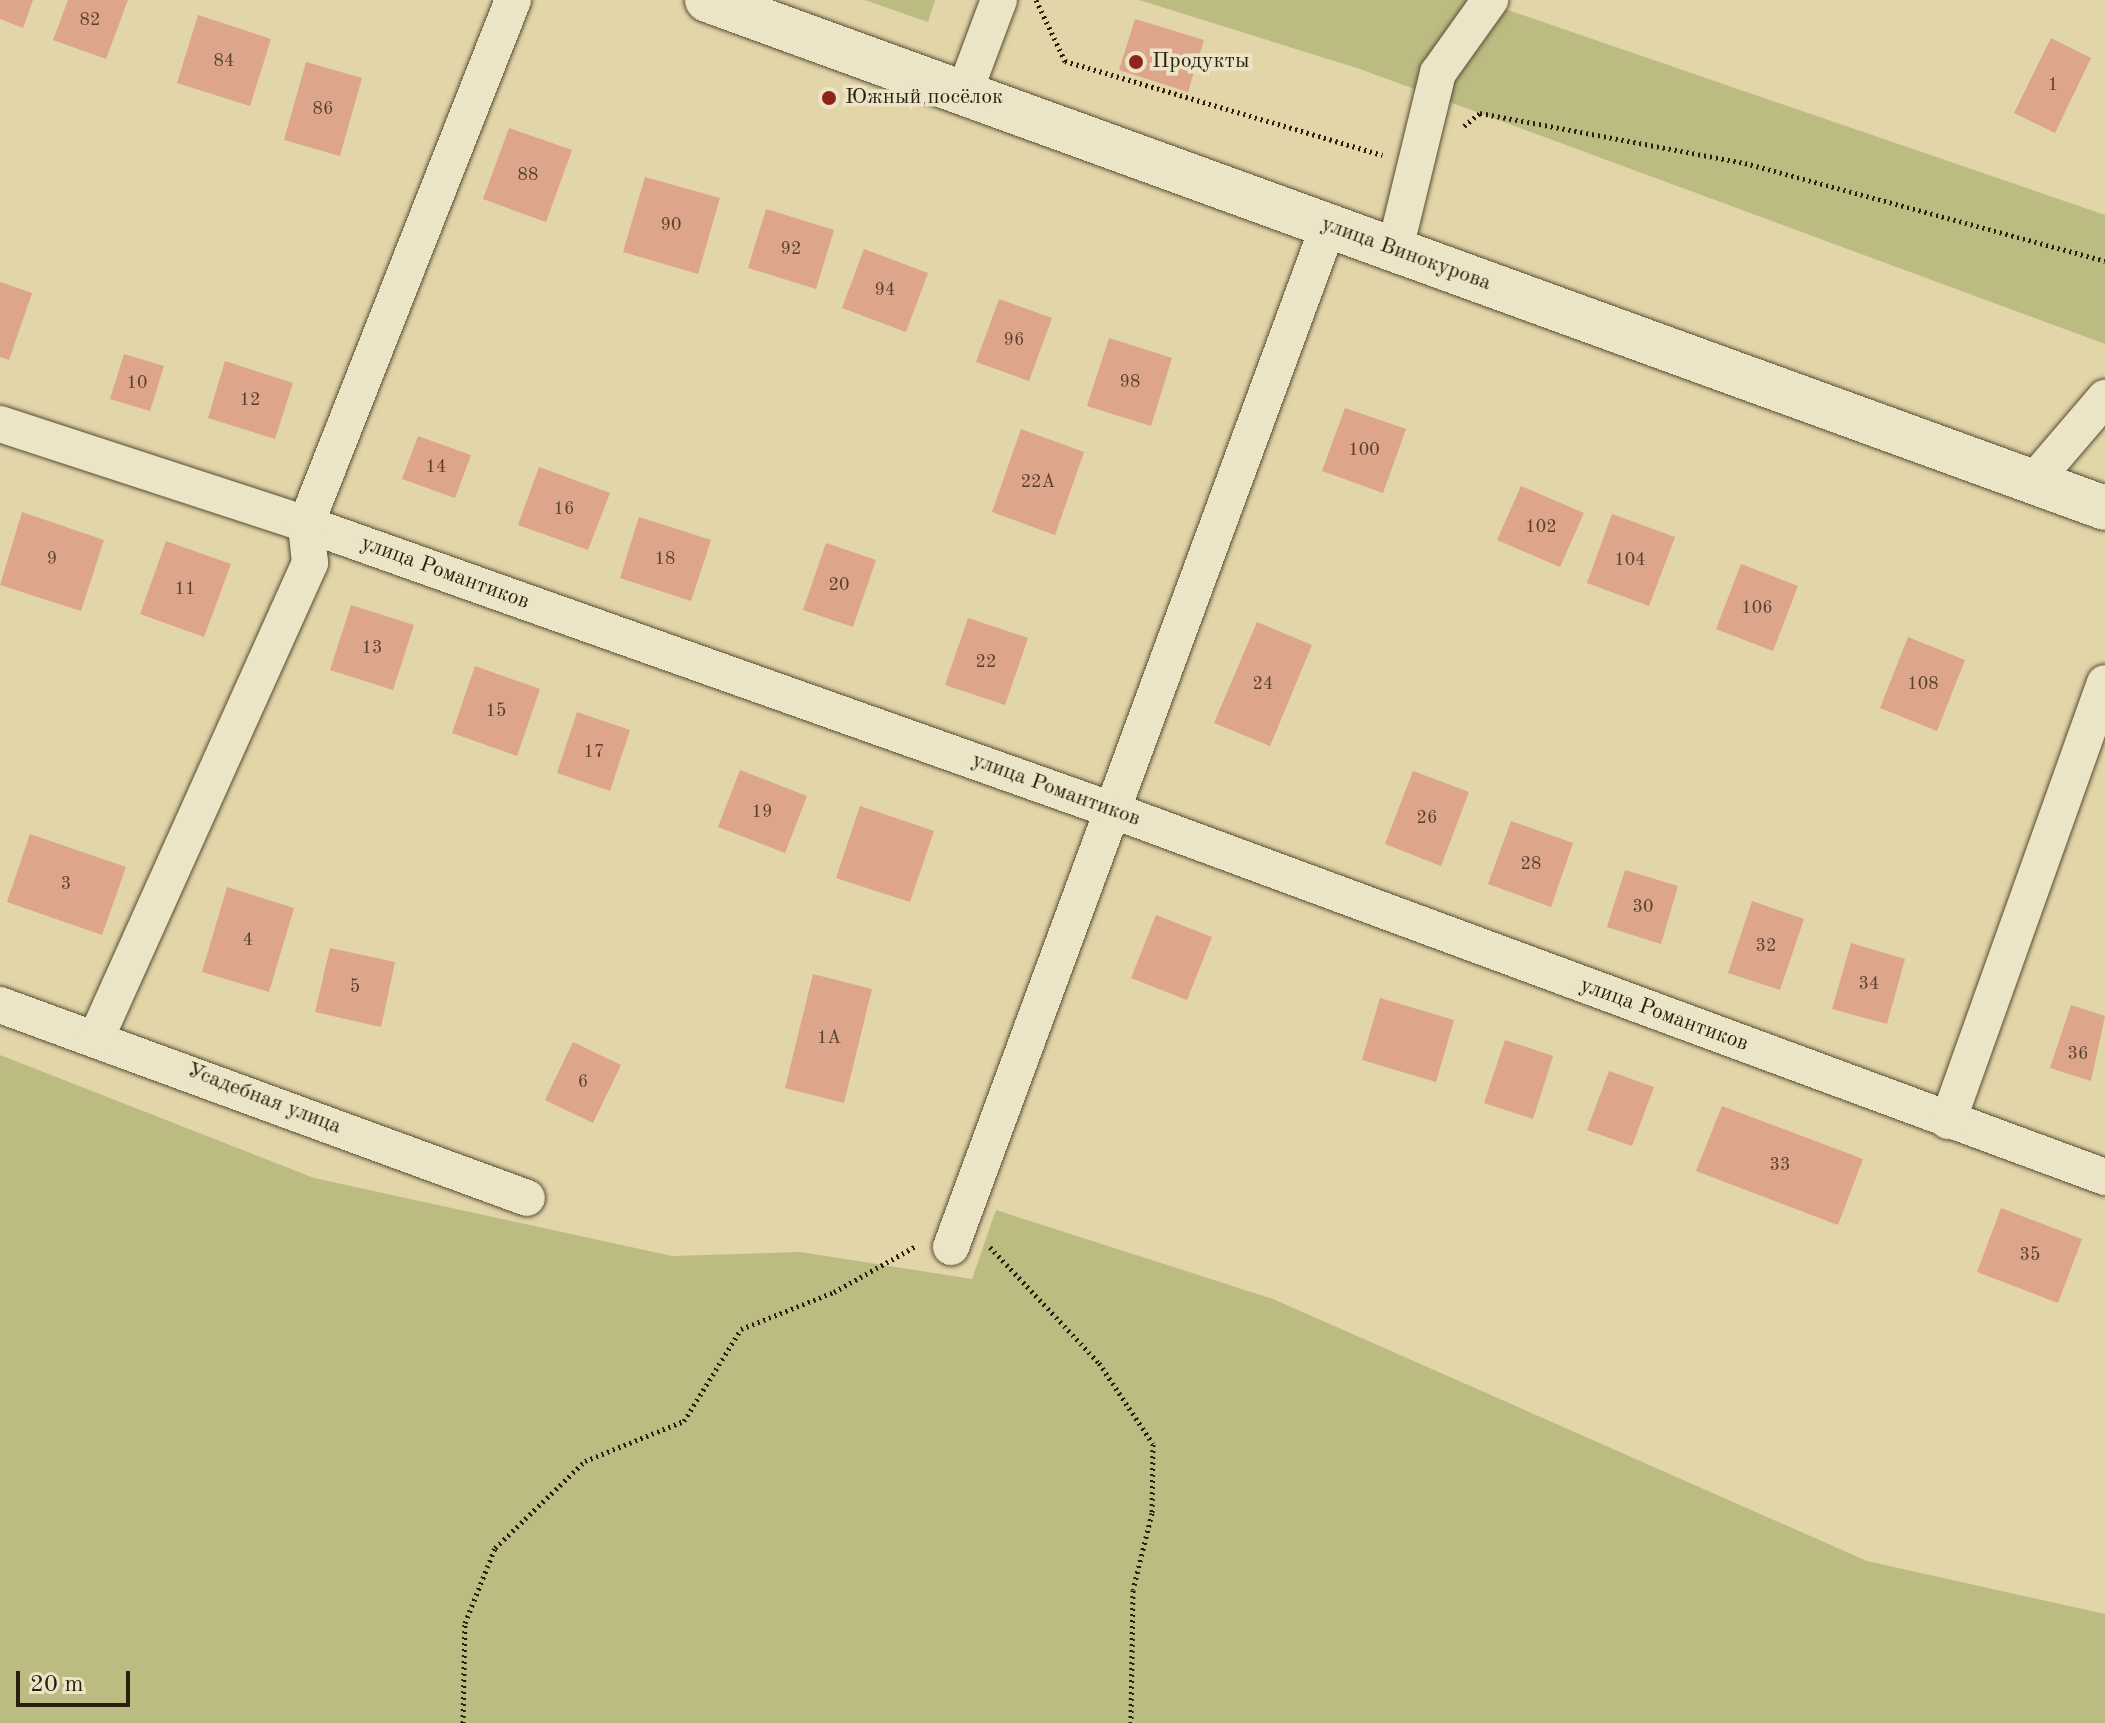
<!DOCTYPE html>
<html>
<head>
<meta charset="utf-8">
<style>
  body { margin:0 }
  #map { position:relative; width:2105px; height:1723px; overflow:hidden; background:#e2d5a8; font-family:"Old Standard TT",serif }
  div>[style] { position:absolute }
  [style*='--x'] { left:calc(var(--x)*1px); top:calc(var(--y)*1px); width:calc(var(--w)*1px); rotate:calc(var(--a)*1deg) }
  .green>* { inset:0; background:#bcbb82 }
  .building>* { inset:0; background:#dda589 }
  .path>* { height:5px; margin-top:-2.5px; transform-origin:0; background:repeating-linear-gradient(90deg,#2a1e0e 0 2px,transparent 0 6px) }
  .roads { filter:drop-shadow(0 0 2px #584c34) drop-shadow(0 0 2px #584c34) }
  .minor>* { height:36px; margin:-18px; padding:0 18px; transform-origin:18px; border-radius:18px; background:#ece4c6 }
  .secondary>* { height:44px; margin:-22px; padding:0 22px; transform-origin:22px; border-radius:22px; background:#ece4c6 }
  .dots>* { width:22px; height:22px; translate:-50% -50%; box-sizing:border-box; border:4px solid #ece4c6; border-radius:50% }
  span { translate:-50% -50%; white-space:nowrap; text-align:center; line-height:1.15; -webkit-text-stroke:7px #ece4c6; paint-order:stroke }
  .number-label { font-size:18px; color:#57402d }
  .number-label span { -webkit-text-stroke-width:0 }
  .poi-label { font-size:22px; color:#2a1e0e }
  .left { translate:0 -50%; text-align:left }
  .street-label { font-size:22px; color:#2a1e0e }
  .scale { position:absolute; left:16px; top:1671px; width:114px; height:36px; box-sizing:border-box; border:4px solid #2a1e0e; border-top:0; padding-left:10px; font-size:24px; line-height:28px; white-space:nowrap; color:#2a1e0e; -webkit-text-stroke:6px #ece4c6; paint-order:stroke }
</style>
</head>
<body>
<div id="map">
  <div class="green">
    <div style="clip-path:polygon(865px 0,935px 0,928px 22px)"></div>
    <div style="clip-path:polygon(1139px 0,1479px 0,2105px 215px,2105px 344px,1360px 69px)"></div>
    <div style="clip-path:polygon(0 1055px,314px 1178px,672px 1256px,800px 1252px,972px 1279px,996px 1210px,1273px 1299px,1867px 1561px,2105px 1614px,2105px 1723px,0 1723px)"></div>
  </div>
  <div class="building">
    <div style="clip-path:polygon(0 0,33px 0,23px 28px,0 19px)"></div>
    <div style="clip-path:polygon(68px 0,128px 0,106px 59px,53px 40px)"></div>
    <div style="clip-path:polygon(198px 15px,271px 39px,250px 106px,177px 83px)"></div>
    <div style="clip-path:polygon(1135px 19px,1204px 40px,1188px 92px,1119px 70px)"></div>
    <div style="clip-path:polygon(2051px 38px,2091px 58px,2055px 133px,2014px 113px)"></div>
    <div style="clip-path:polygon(306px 62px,362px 78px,340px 156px,284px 140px)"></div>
    <div style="clip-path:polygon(509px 128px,572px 150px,546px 222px,483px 199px)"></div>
    <div style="clip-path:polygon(645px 177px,720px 198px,698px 274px,623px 252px)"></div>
    <div style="clip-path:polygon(766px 209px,834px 230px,816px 289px,748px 268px)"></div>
    <div style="clip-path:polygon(864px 249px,928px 273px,906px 332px,842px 308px)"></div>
    <div style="clip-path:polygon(0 282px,32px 293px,9px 360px,0 357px)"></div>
    <div style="clip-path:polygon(999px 299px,1052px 318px,1029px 381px,976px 362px)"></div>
    <div style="clip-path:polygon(1109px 338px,1172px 358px,1151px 426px,1087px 406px)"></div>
    <div style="clip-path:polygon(124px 354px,164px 366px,150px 411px,110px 399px)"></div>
    <div style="clip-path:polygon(225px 361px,293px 383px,275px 439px,208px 418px)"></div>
    <div style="clip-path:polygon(1345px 408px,1406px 429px,1383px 493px,1322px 471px)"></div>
    <div style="clip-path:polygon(1021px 429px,1084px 452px,1055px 535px,992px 512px)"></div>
    <div style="clip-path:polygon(418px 436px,471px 455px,455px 498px,402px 479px)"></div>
    <div style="clip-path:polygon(539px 467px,610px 493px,588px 550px,518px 525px)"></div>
    <div style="clip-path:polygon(1521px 486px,1584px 513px,1560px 567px,1497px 540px)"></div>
    <div style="clip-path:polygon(22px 512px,104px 540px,81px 611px,0 585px)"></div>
    <div style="clip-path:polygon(1612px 514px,1675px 537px,1649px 606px,1587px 583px)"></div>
    <div style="clip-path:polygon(639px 517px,711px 540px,691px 601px,620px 578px)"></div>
    <div style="clip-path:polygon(166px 541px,231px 564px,204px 637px,140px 614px)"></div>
    <div style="clip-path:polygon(826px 543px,876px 560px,853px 627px,803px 610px)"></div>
    <div style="clip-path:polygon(1741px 564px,1798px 586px,1773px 651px,1716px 629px)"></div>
    <div style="clip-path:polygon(351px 605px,414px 625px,393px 690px,330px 670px)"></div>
    <div style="clip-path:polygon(968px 618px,1028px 638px,1005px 705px,945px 685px)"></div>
    <div style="clip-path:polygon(1257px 622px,1312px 645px,1270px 746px,1214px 723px)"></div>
    <div style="clip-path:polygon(1908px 637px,1965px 660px,1937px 731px,1880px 708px)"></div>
    <div style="clip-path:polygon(475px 666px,540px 689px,517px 756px,452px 733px)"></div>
    <div style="clip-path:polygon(577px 712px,630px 730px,610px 791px,557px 773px)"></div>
    <div style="clip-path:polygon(740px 770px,807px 796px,785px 853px,718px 827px)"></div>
    <div style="clip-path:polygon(1413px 771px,1469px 792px,1441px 866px,1385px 844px)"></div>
    <div style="clip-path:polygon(860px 806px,934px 831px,910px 902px,836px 878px)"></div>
    <div style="clip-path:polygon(1511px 821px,1573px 843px,1551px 907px,1488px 884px)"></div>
    <div style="clip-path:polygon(30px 834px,126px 867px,102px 935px,7px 902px)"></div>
    <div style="clip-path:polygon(1625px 870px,1678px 886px,1661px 944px,1607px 927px)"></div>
    <div style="clip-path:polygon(227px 887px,294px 908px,269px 992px,202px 972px)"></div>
    <div style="clip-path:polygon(1752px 901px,1804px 919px,1780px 990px,1728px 973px)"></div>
    <div style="clip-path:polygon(1156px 915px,1212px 937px,1187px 1000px,1131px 978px)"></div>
    <div style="clip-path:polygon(1851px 943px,1905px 959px,1887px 1024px,1832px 1009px)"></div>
    <div style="clip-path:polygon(330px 948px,395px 962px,381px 1027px,315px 1012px)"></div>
    <div style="clip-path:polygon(813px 974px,872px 989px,844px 1103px,785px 1088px)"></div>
    <div style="clip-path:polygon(1380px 998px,1454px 1020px,1436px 1082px,1362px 1060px)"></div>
    <div style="clip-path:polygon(2071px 1005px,2105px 1016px,2091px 1081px,2050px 1068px)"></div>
    <div style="clip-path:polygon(1505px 1040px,1553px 1056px,1533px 1119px,1484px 1103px)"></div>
    <div style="clip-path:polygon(573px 1042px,621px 1065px,593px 1123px,545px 1100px)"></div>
    <div style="clip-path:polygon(1609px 1071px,1654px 1087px,1632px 1146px,1587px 1130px)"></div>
    <div style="clip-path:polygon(1722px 1106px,1863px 1159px,1838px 1225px,1696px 1171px)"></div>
    <div style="clip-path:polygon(2001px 1208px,2082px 1239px,2058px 1303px,1977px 1272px)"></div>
  </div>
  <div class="path">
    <div style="--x:1036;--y:0;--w:68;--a:64.6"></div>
    <div style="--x:1065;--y:61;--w:331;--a:16.5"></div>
    <div style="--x:1464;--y:126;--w:21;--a:-39"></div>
    <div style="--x:1480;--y:113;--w:270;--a:10.7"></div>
    <div style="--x:1745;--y:163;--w:373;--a:15.2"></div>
    <div style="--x:990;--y:1247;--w:159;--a:46.8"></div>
    <div style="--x:1099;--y:1363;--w:97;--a:56.3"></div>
    <div style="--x:1153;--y:1444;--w:69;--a:90.8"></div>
    <div style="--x:1152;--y:1513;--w:79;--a:103.9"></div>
    <div style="--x:1133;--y:1590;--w:133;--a:90.9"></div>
    <div style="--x:463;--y:1723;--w:100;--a:-88.9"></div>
    <div style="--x:465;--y:1623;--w:81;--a:-68.2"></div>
    <div style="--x:495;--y:1548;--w:125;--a:-44"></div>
    <div style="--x:585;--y:1461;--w:107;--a:-22"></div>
    <div style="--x:684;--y:1421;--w:108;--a:-58.2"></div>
    <div style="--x:741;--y:1329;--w:100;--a:-21.7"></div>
    <div style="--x:834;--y:1292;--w:94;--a:-29.3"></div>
  </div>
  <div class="roads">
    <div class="minor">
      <div style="--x:964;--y:93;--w:99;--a:-69.4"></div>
      <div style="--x:1395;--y:249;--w:181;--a:-76.3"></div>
      <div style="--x:1438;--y:73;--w:90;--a:-54.5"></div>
      <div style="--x:0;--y:424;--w:322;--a:18.1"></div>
      <div style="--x:306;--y:524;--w:852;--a:19.54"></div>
      <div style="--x:1109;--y:809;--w:1062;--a:20.28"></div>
      <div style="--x:2033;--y:482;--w:111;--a:-49.4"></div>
      <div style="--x:0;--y:1005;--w:561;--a:20.11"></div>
      <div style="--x:97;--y:1036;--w:519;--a:-65.76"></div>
      <div style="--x:310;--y:563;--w:39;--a:-96"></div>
      <div style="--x:306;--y:524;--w:563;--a:-68.44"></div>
      <div style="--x:1948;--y:1121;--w:465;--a:-70.3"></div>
      <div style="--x:951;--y:1247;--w:1087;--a:-69.72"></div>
    </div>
    <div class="secondary">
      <div style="--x:707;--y:0;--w:1487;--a:19.97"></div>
    </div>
  </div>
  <div class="dots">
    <div style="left:1136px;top:62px;background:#8f2418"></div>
    <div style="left:829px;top:98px;background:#8f2418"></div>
  </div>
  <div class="number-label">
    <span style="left:90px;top:20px">82</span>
    <span style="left:224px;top:61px">84</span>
    <span style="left:2053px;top:85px">1</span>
    <span style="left:323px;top:109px">86</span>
    <span style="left:528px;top:175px">88</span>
    <span style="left:671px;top:225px">90</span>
    <span style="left:791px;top:249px">92</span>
    <span style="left:885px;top:290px">94</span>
    <span style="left:1014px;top:340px">96</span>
    <span style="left:1130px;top:382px">98</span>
    <span style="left:137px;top:383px">10</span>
    <span style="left:250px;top:400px">12</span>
    <span style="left:1364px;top:450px">100</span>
    <span style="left:436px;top:467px">14</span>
    <span style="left:1038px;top:482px">22А</span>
    <span style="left:564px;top:509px">16</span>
    <span style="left:1541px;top:527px">102</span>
    <span style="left:52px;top:559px">9</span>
    <span style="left:665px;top:559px">18</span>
    <span style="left:1630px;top:560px">104</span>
    <span style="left:839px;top:585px">20</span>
    <span style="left:185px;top:589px">11</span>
    <span style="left:1757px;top:608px">106</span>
    <span style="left:372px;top:648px">13</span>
    <span style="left:986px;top:662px">22</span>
    <span style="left:1263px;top:684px">24</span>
    <span style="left:1923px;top:684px">108</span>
    <span style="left:496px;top:711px">15</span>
    <span style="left:594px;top:752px">17</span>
    <span style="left:762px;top:812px">19</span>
    <span style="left:1427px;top:818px">26</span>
    <span style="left:1531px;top:864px">28</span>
    <span style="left:66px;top:884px">3</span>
    <span style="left:1643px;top:907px">30</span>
    <span style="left:248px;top:940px">4</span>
    <span style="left:1766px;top:946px">32</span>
    <span style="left:1869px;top:984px">34</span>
    <span style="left:355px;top:987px">5</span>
    <span style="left:829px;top:1038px">1А</span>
    <span style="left:2078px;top:1054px">36</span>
    <span style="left:583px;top:1082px">6</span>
    <span style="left:1780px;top:1165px">33</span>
    <span style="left:2030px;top:1255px">35</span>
  </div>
  <div class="poi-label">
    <span class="left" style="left:1152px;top:62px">Продукты</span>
    <span class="left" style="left:845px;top:98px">Южный посёлок</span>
  </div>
  <div class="street-label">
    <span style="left:1406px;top:254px;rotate:20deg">улица Винокурова</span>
    <span style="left:445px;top:573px;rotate:20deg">улица Романтиков</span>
    <span style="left:1056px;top:790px;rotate:20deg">улица Романтиков</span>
    <span style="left:1664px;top:1015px;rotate:20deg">улица Романтиков</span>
    <span style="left:264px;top:1099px;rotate:21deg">Усадебная улица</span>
  </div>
  <div class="scale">20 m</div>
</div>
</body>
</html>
